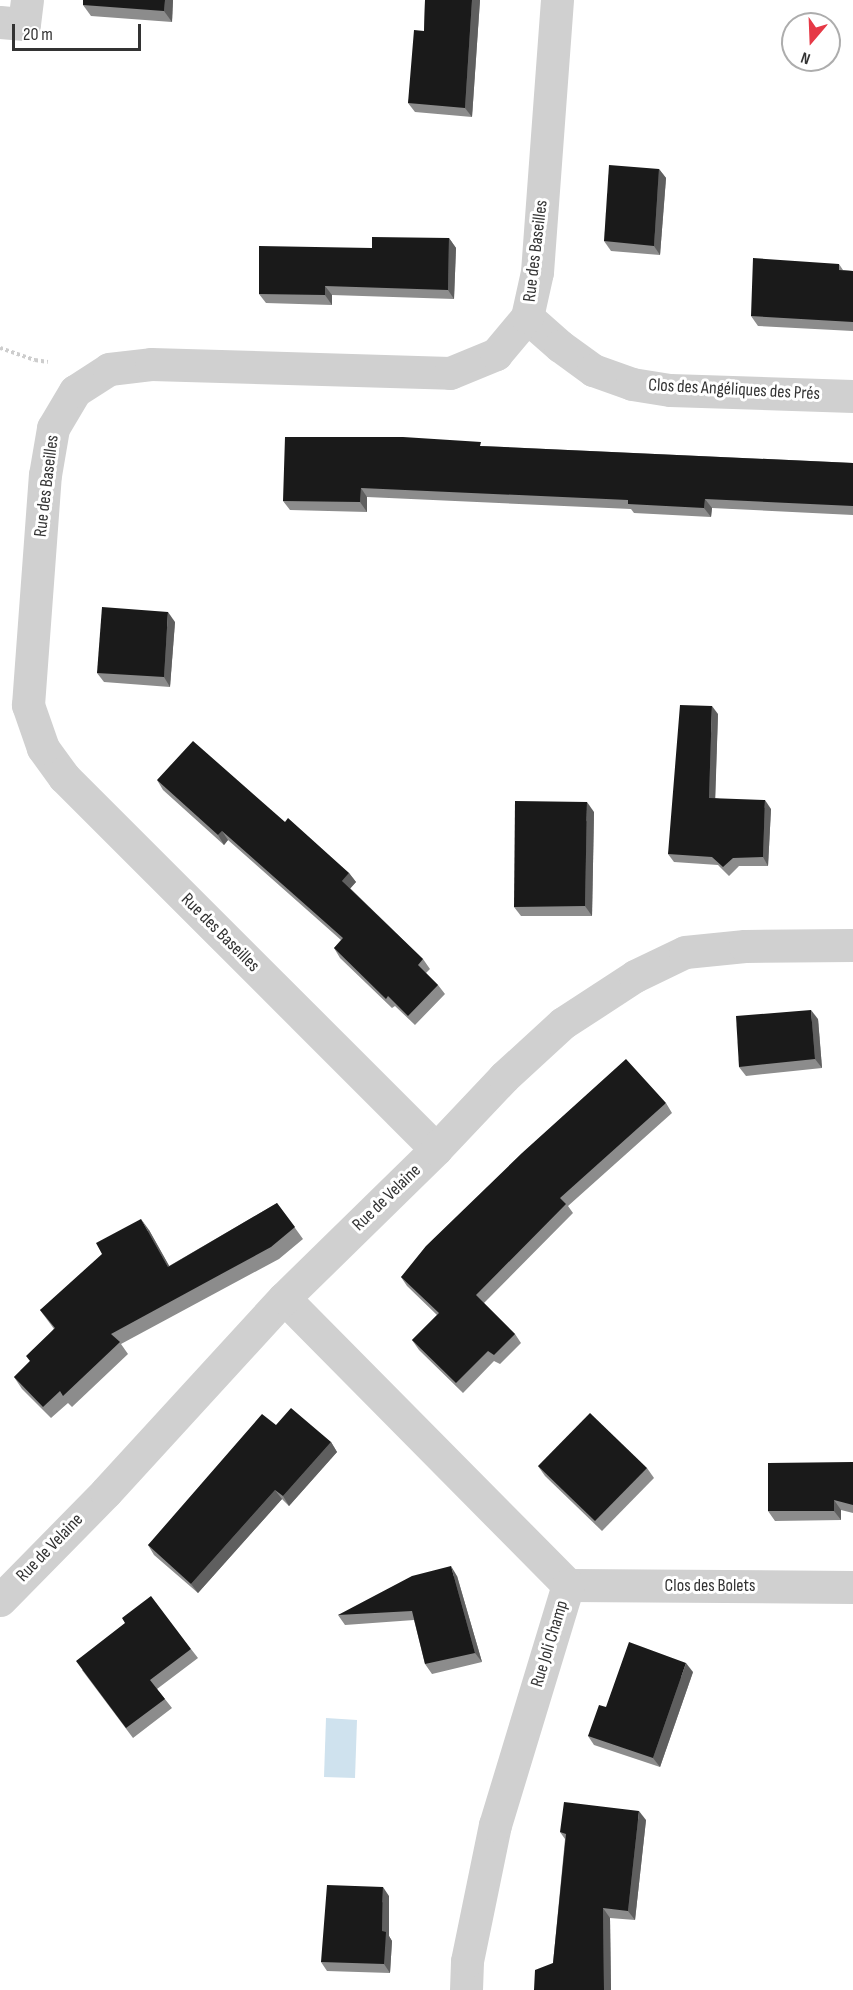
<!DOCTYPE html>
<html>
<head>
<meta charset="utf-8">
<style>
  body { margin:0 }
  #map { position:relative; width:853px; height:1990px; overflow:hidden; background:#fff; font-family:"Sofia Sans Condensed",sans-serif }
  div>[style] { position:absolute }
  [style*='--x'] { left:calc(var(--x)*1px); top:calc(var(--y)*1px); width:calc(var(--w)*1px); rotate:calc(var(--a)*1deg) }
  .water>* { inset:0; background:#cfe2ee }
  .path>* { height:4px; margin-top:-2px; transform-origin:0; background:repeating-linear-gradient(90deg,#cdcdcd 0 3px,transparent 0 6px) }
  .minor>* { height:33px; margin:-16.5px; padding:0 16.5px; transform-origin:16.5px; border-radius:16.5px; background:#d0d0d0 }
  .wall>* { inset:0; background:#8c8c8c }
  .shaded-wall>* { inset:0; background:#5f5f5f }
  .building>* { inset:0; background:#1a1a1a }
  span { translate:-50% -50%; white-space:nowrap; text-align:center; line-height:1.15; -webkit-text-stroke:6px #fff; paint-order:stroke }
  .street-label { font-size:18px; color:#333 }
  .north { position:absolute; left:781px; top:12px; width:60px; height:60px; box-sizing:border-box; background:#fff; border:2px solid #adadad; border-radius:50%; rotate:199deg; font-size:16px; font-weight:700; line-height:24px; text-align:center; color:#333 }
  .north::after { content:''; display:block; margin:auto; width:21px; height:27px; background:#e63946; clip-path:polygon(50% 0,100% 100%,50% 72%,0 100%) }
  .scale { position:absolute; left:12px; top:24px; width:129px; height:27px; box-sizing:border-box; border:3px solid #333; border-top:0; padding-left:8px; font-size:18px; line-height:21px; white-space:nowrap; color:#333; -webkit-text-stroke:4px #fff; paint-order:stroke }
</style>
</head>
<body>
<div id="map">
  <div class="water">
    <div style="clip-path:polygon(326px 1718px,357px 1720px,355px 1778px,324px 1777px)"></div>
  </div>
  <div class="path">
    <div style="--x:0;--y:348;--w:37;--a:19"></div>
    <div style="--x:35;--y:360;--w:13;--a:9"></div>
  </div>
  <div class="minor">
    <div style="--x:0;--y:22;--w:24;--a:5"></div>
    <div style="--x:24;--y:24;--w:24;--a:-83"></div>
    <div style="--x:527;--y:317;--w:44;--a:41.3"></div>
    <div style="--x:560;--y:346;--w:41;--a:36"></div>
    <div style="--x:593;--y:370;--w:41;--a:19.7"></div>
    <div style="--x:632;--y:384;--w:38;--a:9"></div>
    <div style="--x:670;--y:390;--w:183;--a:1.9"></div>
    <div style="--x:436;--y:1149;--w:526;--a:-135"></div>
    <div style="--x:64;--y:777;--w:36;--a:-126"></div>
    <div style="--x:43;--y:748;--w:46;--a:-109.2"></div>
    <div style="--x:28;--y:705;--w:231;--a:-85.8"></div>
    <div style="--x:45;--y:475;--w:48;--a:-80.3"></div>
    <div style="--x:53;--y:428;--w:43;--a:-59.3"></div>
    <div style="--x:75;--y:391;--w:40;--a:-32.9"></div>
    <div style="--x:109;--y:369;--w:42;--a:-6.8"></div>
    <div style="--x:151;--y:364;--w:299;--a:1.7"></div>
    <div style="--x:450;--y:373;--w:50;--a:-22.4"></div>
    <div style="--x:496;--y:354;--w:48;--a:-50"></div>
    <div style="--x:527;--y:317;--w:46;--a:-77.5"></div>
    <div style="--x:537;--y:272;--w:273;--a:-85.8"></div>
    <div style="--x:284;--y:1298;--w:404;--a:45.3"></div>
    <div style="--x:568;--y:1585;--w:285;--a:0.4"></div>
    <div style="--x:0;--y:1600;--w:151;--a:-45.5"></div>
    <div style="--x:106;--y:1492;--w:263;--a:-47.5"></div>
    <div style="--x:284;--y:1298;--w:213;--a:-44.4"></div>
    <div style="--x:436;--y:1149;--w:99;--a:-46.6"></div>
    <div style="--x:504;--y:1077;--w:80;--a:-42.5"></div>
    <div style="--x:563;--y:1023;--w:86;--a:-33.1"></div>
    <div style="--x:635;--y:976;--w:55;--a:-25.6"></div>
    <div style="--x:685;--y:952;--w:60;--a:-5.7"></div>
    <div style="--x:745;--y:946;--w:108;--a:-0.5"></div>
    <div style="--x:466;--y:1990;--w:29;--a:-88"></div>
    <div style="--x:467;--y:1961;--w:139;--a:-78.4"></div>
    <div style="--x:495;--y:1825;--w:251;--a:-73.1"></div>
  </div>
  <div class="wall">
    <div style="clip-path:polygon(83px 0,173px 0,172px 22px,91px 16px,83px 5px)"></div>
    <div style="clip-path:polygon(425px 0,480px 0,472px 117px,415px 112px,408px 103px,424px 31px)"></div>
    <div style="clip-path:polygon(659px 169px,666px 178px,660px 255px,611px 251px,604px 241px)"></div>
    <div style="clip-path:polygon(449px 238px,456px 248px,454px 299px,332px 295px,332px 305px,266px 303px,259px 294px)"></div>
    <div style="clip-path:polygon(839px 264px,843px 270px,853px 271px,853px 331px,758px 326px,751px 316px)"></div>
    <div style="clip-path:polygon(483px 446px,853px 463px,853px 515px,712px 508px,711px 517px,634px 513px,631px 509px,367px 497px,367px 512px,290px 510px,283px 501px)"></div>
    <div style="clip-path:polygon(175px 622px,170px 687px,104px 682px,97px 673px)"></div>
    <div style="clip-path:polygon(718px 714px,715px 798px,771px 809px,768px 866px,739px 866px,729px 876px,718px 865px,674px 862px,668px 854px)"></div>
    <div style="clip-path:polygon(157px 780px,285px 822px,349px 873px,356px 882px,350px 888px,423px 959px,430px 969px,426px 973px,438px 985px,445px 994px,415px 1025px,395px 1006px,392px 1008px,340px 958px,334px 948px,341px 940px,228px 840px,224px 845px,163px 790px)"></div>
    <div style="clip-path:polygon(594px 812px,592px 916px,521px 916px,514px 907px)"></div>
    <div style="clip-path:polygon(818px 1019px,822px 1068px,746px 1076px,739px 1067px)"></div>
    <div style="clip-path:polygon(666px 1103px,672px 1113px,568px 1206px,573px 1213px,484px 1303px,515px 1334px,521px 1343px,500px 1364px,494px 1361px,463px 1393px,419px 1350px,412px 1340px,437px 1315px,407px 1286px,401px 1277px)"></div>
    <div style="clip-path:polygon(277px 1203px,303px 1239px,279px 1259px,121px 1344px,128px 1354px,72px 1407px,68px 1403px,51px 1418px,22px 1389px,14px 1377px,30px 1361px,54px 1329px,40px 1310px,149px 1230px,169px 1266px)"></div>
    <div style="clip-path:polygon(276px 1425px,331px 1442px,337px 1452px,289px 1506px,282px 1499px,198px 1593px,154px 1555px,148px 1545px)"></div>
    <div style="clip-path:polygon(853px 1462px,853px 1513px,841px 1510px,841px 1520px,775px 1521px,768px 1511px)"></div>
    <div style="clip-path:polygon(538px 1466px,647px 1468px,654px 1478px,602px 1531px,545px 1476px)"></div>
    <div style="clip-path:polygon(457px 1576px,482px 1662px,432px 1674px,425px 1664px,414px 1620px,345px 1625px,338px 1615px)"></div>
    <div style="clip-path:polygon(191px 1649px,198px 1658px,157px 1689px,172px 1708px,133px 1738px,82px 1670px)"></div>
    <div style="clip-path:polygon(693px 1672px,660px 1767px,594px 1745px,588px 1736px,606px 1707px)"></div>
    <div style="clip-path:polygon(646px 1820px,635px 1920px,610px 1918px,611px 1990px,534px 1990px,553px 1963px,565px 1839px,560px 1832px)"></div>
    <div style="clip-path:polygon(389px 1896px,389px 1936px,392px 1941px,390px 1973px,327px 1971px,321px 1962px)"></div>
  </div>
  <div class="shaded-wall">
    <div style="clip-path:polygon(165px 0,173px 0,172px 22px,164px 11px)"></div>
    <div style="clip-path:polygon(472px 0,480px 0,472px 117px,465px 108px)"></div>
    <div style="clip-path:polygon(659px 169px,666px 178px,660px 255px,654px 246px)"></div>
    <div style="clip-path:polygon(449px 238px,456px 248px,454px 299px,448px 290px)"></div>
    <div style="clip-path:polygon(325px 286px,332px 295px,332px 305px,325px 295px)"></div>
    <div style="clip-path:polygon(361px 488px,367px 497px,367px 512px,360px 502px)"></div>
    <div style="clip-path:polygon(705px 499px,712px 508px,711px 517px,704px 508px)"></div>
    <div style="clip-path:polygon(168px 612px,175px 622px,170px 687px,164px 677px)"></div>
    <div style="clip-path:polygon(712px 706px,718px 714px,715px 806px,709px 798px)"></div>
    <div style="clip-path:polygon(765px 800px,771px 809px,768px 866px,763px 857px)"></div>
    <div style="clip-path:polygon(587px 802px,594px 812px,592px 916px,585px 906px)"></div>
    <div style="clip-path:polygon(222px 831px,228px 840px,224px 845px,218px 835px)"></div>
    <div style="clip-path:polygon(349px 873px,356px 882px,349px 890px,342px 881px)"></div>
    <div style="clip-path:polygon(811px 1010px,818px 1019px,822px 1068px,815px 1059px)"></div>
    <div style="clip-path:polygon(141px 1219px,149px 1230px,176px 1278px,168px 1267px)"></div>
    <div style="clip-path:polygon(331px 1442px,337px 1452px,289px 1506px,283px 1496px)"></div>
    <div style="clip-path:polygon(275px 1490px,282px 1499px,198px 1593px,191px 1584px)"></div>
    <div style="clip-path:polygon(834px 1500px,841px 1510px,841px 1520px,834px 1511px)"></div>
    <div style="clip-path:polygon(451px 1566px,457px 1576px,482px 1662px,475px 1653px)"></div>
    <div style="clip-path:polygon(686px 1663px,693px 1672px,660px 1767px,653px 1758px)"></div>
    <div style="clip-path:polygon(639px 1811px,646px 1820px,635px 1920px,628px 1911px)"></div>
    <div style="clip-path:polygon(383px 1887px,389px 1896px,389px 1936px,392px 1941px,390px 1973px,384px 1964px,382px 1931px)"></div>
    <div style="clip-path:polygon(603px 1908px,610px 1918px,611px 1990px,604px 1990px)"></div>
  </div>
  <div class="building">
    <div style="clip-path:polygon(83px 0,165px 0,164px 11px,83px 5px)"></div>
    <div style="clip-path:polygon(425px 0,472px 0,465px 108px,408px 103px,414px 30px,424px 31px)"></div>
    <div style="clip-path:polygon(609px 165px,659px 169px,654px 246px,604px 241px)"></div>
    <div style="clip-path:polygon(372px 237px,449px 238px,448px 290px,325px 286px,325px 295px,259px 294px,259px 246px,372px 248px)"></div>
    <div style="clip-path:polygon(753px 258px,839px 264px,839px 270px,853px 271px,853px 322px,751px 316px)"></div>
    <div style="clip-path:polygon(285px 437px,403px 437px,481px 442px,480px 446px,853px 463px,853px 506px,705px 499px,704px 508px,628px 504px,628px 500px,361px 488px,360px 502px,283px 501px)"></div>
    <div style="clip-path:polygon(102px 607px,168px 612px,164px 677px,97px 673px)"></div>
    <div style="clip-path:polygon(680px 705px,712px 706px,709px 798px,765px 800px,763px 857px,733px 858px,723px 867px,712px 857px,668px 854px)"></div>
    <div style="clip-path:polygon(193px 741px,285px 822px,288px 818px,349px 873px,342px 881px,423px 959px,418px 965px,438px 985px,408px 1016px,388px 996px,386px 999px,334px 948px,343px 938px,222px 831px,218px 835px,157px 780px)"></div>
    <div style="clip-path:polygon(515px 801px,587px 802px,585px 906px,514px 907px)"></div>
    <div style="clip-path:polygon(811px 1010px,815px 1059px,739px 1067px,736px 1016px)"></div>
    <div style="clip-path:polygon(626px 1059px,666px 1103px,560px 1198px,566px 1204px,476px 1295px,515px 1334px,494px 1355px,488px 1351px,456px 1383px,412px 1340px,439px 1313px,401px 1277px,426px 1246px,522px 1153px)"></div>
    <div style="clip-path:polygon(277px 1203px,295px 1227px,271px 1247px,111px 1334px,120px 1342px,63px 1396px,60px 1391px,43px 1407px,14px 1377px,30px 1361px,26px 1356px,55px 1328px,40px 1310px,102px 1254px,96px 1243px,141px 1219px,168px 1267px)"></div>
    <div style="clip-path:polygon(291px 1408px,331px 1442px,283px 1496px,275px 1490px,191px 1584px,148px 1545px,262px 1414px,276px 1425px)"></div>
    <div style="clip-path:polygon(590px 1413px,647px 1468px,595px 1521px,538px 1466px)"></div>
    <div style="clip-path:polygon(853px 1462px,853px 1505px,834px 1500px,834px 1511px,768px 1511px,768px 1463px)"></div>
    <div style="clip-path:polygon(451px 1566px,475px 1653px,425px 1664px,412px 1611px,338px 1615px,412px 1576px)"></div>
    <div style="clip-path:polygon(151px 1596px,191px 1649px,150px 1680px,165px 1699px,126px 1728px,76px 1661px,125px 1623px,122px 1618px)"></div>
    <div style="clip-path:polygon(629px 1642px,686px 1663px,653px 1758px,588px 1736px,599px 1705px,606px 1707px)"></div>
    <div style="clip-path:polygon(564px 1802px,639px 1811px,628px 1911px,603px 1908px,604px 1990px,534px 1990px,535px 1970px,553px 1963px,566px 1834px,560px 1832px)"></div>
    <div style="clip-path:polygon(327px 1885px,383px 1887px,382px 1931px,386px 1932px,384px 1964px,321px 1962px)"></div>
  </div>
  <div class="street-label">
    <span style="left:536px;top:251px;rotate:-83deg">Rue des Baseilles</span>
    <span style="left:734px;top:390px;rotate:3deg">Clos des Angéliques des Prés</span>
    <span style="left:47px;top:486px;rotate:-83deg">Rue des Baseilles</span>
    <span style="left:220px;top:933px;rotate:45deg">Rue des Baseilles</span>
    <span style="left:387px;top:1198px;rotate:-44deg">Rue de Velaine</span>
    <span style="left:50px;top:1548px;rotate:-46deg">Rue de Velaine</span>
    <span style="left:710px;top:1586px">Clos des Bolets</span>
    <span style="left:550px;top:1644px;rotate:-73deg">Rue Joli Champ</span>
  </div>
  <div class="north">N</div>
  <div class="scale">20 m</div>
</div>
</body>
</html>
